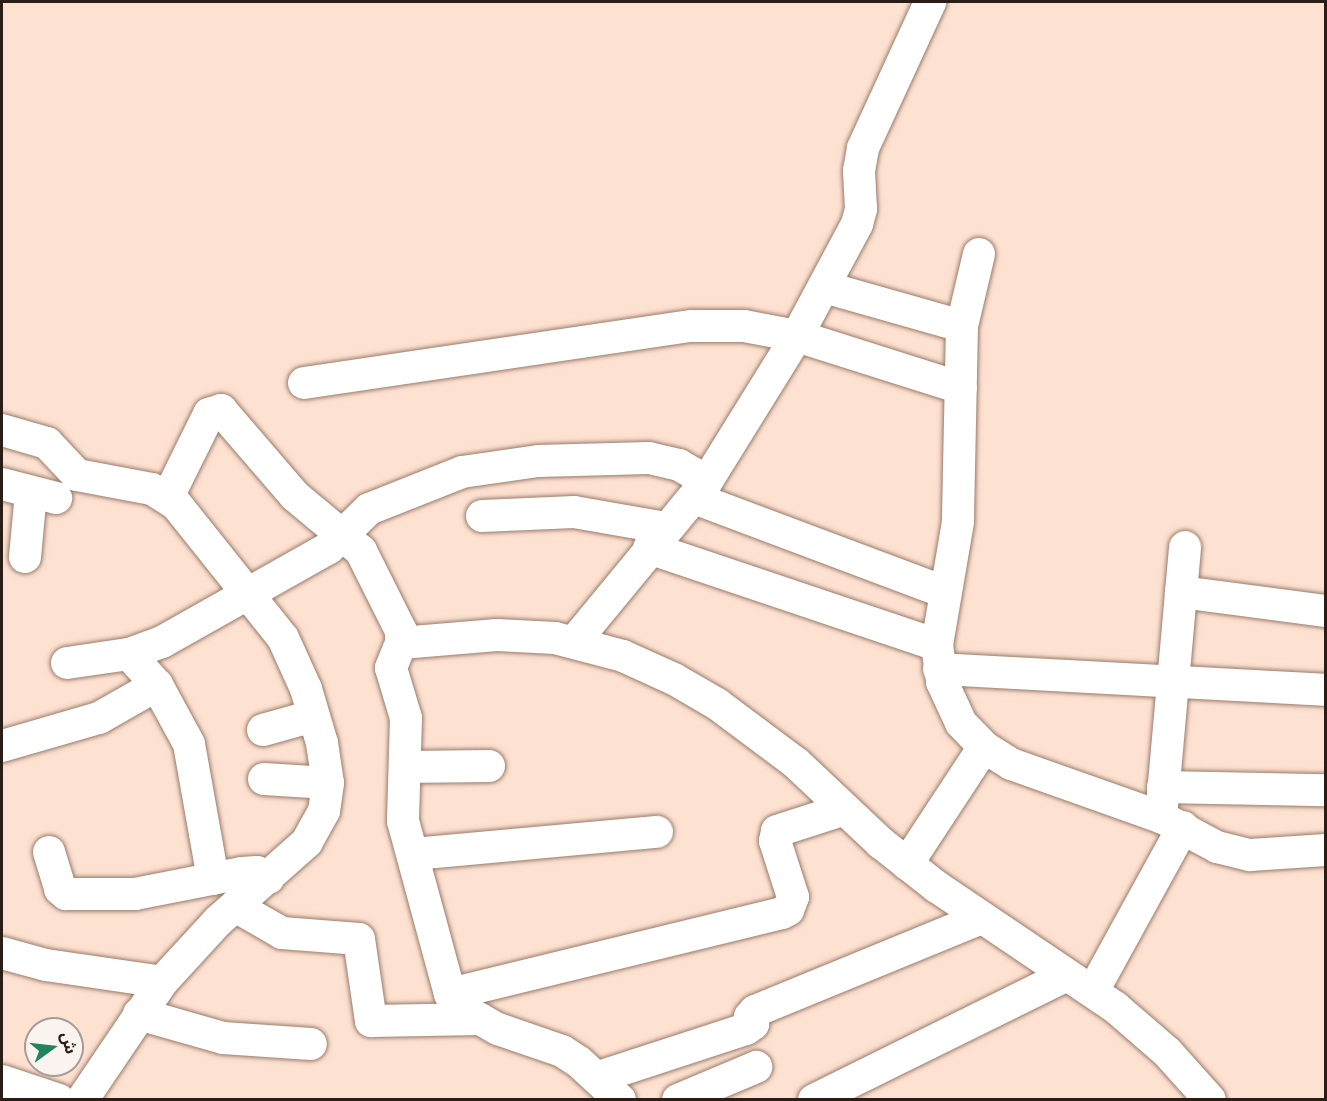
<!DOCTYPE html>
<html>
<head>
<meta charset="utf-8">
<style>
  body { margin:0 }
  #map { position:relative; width:1327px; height:1101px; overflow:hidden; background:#fde1d1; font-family:"Golos Text","Noto Sans Arabic",sans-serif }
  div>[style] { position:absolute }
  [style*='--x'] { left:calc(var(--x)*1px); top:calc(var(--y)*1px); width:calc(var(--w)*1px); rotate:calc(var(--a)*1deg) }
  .roads { filter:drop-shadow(0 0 2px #9a7b69) drop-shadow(0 0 2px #9a7b69) }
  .minor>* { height:32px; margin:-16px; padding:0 16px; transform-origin:16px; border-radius:16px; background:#fff }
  span { translate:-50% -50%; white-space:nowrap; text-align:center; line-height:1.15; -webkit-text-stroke:6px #faf3ef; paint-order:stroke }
  .frame { position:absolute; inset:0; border:3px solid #291d15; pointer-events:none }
  .north { position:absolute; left:24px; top:1017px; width:60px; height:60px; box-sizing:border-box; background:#faf3ef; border:2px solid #a69d98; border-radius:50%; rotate:75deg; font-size:16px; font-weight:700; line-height:24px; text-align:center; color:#291d15 }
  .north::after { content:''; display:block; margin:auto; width:21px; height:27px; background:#22845e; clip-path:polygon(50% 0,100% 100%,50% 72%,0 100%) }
</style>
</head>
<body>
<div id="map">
  <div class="roads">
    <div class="minor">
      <div style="--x:979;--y:254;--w:74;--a:103.3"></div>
      <div style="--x:962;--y:326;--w:196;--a:91.2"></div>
      <div style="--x:958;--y:522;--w:125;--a:99.7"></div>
      <div style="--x:937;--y:645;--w:37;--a:82"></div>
      <div style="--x:942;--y:682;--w:45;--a:65.1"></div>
      <div style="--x:961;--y:723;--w:33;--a:46"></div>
      <div style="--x:984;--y:747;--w:32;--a:32"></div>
      <div style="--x:1011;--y:764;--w:159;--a:19.5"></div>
      <div style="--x:1161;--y:817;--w:64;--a:28.2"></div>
      <div style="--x:1217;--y:847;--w:34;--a:14"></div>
      <div style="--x:1250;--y:855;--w:76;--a:-3.8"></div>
      <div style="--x:824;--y:287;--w:143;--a:15.8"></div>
      <div style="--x:304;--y:383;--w:392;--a:-8.4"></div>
      <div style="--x:692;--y:326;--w:52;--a:0"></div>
      <div style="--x:744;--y:326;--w:54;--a:10.7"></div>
      <div style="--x:797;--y:336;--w:172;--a:17.6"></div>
      <div style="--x:2;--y:430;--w:47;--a:16.1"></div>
      <div style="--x:47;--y:443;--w:44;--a:46.8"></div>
      <div style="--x:77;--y:475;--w:76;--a:10.6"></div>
      <div style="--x:152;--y:489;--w:28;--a:32"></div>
      <div style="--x:176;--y:504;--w:171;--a:51.4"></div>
      <div style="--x:283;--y:638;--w:56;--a:65.7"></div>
      <div style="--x:306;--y:689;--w:56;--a:73.5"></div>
      <div style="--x:322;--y:743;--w:40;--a:81.5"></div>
      <div style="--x:328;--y:783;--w:28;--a:98"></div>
      <div style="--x:324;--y:811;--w:35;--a:119"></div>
      <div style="--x:307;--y:842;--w:119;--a:138.4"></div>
      <div style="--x:218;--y:921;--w:83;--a:132.6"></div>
      <div style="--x:162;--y:982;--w:143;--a:124.1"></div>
      <div style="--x:2;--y:484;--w:56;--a:14.5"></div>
      <div style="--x:168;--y:497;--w:93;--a:-63.7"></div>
      <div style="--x:209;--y:414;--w:13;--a:-18"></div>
      <div style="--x:221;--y:410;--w:113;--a:49.3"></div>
      <div style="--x:295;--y:496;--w:86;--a:39.8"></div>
      <div style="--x:361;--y:551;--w:89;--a:63.4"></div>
      <div style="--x:401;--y:631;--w:12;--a:90"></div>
      <div style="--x:401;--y:643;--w:27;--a:112"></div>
      <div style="--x:391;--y:668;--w:52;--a:73.3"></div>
      <div style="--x:406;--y:718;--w:103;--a:91.7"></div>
      <div style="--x:403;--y:821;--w:179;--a:74.8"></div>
      <div style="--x:450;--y:994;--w:25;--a:45"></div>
      <div style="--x:468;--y:1012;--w:34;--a:30"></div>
      <div style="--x:498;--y:1029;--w:68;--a:19"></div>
      <div style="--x:562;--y:1051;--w:20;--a:33"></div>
      <div style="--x:579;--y:1062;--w:56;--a:42.8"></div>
      <div style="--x:694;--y:498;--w:267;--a:20.6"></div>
      <div style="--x:482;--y:516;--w:92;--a:-2.5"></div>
      <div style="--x:574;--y:512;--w:93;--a:9.9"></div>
      <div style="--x:649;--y:548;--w:304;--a:18.6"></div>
      <div style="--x:25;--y:557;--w:65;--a:-84.7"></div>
      <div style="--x:1181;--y:592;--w:146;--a:7.5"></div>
      <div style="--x:575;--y:641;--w:207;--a:-50.5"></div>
      <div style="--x:707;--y:481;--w:171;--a:-58.2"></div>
      <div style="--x:797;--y:336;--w:127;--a:-61.8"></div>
      <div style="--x:857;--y:224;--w:16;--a:-75"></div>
      <div style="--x:861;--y:209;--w:38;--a:-93"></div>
      <div style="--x:859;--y:171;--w:23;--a:-80"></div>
      <div style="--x:863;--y:148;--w:161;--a:-65.3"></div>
      <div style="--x:401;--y:643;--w:96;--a:-4.8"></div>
      <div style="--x:497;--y:635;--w:58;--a:3"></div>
      <div style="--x:555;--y:638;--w:70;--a:14.8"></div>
      <div style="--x:623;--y:656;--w:56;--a:24.3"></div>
      <div style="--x:674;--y:679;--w:50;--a:30.2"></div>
      <div style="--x:717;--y:704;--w:99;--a:36.8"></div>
      <div style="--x:796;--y:763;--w:117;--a:43.3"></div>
      <div style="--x:881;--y:843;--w:71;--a:38.2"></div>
      <div style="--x:937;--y:887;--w:215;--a:34"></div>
      <div style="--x:1115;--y:1007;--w:69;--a:40.9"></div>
      <div style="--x:1167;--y:1052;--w:64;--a:48.1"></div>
      <div style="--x:129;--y:654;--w:42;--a:47.9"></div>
      <div style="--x:157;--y:685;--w:67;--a:61.5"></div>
      <div style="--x:189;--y:744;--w:137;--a:79.9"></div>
      <div style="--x:67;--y:663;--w:63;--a:-8.3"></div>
      <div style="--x:129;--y:654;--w:35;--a:-20"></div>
      <div style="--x:162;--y:642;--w:192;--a:-29.4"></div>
      <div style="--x:329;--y:548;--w:56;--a:-44.3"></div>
      <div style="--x:369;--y:509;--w:100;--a:-21.7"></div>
      <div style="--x:462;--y:472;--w:77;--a:-8.2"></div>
      <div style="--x:538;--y:461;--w:111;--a:-1.5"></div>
      <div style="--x:649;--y:458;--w:31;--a:13"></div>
      <div style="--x:679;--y:465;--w:32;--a:30"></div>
      <div style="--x:939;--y:669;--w:388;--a:3.1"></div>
      <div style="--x:263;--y:730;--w:52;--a:-15.6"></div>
      <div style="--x:2;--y:746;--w:101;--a:-16.1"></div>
      <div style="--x:99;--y:718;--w:67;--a:-29.6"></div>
      <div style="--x:405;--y:767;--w:84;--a:-0.7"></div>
      <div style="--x:264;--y:779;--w:64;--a:3.6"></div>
      <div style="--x:1163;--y:787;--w:163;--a:1.1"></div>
      <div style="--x:1161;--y:817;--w:271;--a:-84.9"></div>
      <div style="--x:49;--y:852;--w:39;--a:73"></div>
      <div style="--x:60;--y:889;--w:8;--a:40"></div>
      <div style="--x:66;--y:894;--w:69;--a:0"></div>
      <div style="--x:135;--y:894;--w:109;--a:-11.1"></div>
      <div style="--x:242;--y:873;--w:15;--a:-4"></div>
      <div style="--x:257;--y:872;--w:13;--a:27"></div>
      <div style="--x:413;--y:854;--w:245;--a:-5.2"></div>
      <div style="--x:907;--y:864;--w:140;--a:-56.7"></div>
      <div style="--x:235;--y:906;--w:54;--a:29.9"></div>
      <div style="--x:282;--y:933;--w:77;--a:4.5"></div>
      <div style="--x:359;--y:939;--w:83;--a:81.7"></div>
      <div style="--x:371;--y:1021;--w:109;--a:-1.1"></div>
      <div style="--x:2;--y:953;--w:46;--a:15.3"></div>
      <div style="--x:46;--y:965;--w:117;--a:8.3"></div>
      <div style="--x:1093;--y:991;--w:187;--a:-61.2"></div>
      <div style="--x:450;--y:994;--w:342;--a:-13.7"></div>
      <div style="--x:782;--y:913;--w:7;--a:-27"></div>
      <div style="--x:788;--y:910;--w:14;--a:-69"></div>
      <div style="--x:793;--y:897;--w:59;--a:-107.8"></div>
      <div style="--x:775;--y:841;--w:10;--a:-79"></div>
      <div style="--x:777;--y:831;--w:71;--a:-17.9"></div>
      <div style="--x:139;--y:1014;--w:87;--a:15.9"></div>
      <div style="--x:223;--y:1038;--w:88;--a:3.9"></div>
      <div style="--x:599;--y:1077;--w:155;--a:-18.1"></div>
      <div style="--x:746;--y:1029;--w:9;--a:-36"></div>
      <div style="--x:753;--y:1024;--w:8;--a:-113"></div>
      <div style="--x:750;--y:1017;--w:8;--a:-50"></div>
      <div style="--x:755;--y:1011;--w:245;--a:-22.3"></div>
      <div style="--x:2;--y:1081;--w:60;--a:18.4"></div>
      <div style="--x:678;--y:1100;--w:85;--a:-22.9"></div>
      <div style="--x:814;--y:1100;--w:282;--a:-26.3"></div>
    </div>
  </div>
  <div class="frame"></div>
  <div class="north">ش</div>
</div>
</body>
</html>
